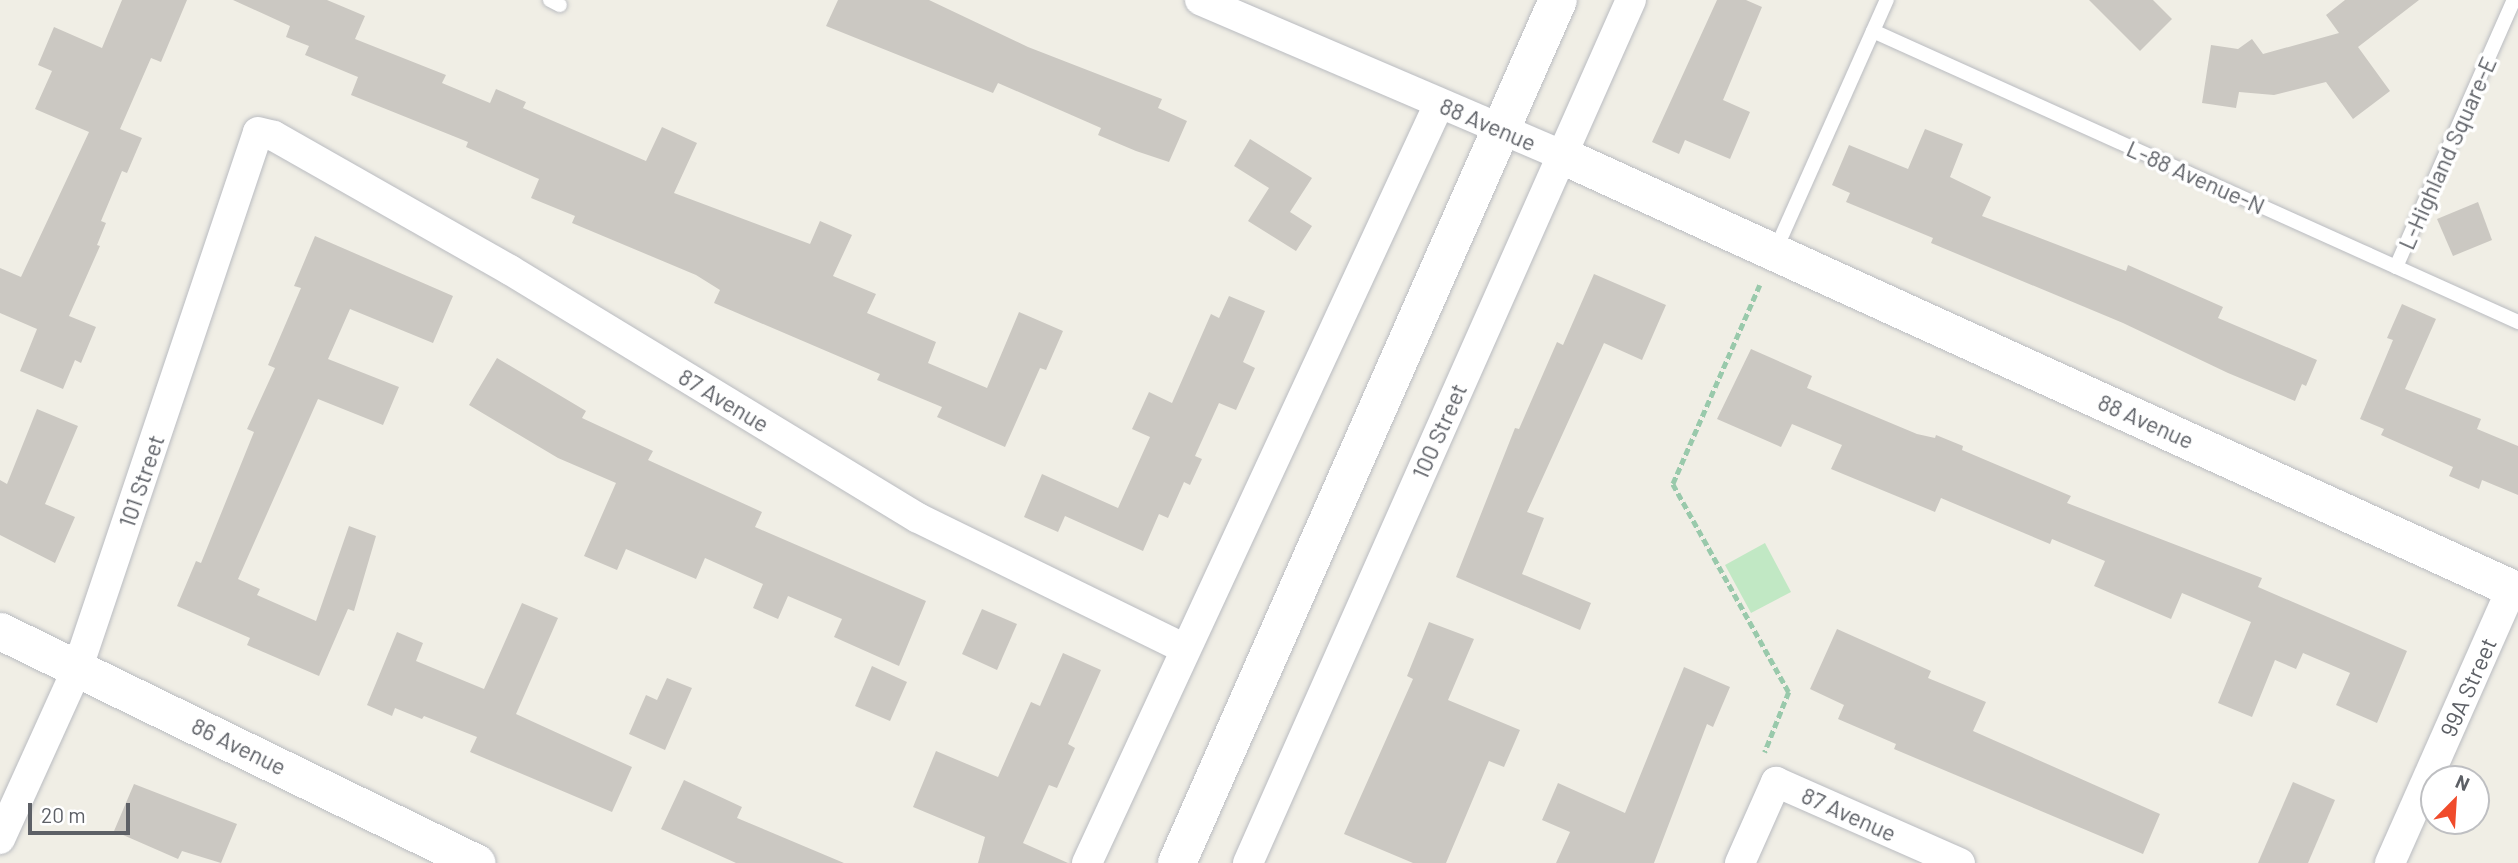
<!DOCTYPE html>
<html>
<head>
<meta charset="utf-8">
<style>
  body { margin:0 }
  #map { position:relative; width:2518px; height:863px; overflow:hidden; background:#f0eee5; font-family:Barlow,sans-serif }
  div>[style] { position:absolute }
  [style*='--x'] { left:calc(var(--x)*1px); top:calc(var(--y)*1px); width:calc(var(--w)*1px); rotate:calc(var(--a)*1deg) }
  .green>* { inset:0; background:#c1e8c4 }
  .building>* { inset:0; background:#cbc8c2 }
  .path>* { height:4.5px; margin-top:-2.25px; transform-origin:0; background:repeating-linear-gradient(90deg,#99c9ab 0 7px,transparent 0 10.5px) }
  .roads { filter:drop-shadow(0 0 2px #babcc1) drop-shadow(0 0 2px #babcc1) }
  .service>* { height:14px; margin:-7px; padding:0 7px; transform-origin:7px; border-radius:7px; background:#fff }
  .minor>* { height:30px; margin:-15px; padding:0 15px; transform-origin:15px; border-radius:15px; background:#fff }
  .tertiary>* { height:37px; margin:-18.5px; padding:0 18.5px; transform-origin:18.5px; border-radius:18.5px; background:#fff }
  .secondary>* { height:38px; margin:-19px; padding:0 19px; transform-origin:19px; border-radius:19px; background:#fff }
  span { translate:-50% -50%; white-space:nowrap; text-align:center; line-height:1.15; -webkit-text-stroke:7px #fff; paint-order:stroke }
  .street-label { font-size:23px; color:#5d6066 }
  .north { position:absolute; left:2420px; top:765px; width:70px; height:70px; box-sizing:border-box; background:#fff; border:2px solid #bebfc2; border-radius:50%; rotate:24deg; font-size:19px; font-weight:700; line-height:28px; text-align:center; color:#5d6066 }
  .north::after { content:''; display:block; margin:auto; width:24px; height:32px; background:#f04b2b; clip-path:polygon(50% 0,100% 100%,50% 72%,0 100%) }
  .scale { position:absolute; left:28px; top:803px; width:102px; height:32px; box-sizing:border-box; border:4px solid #5d6066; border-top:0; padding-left:9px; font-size:21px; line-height:24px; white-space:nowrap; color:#5d6066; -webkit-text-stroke:5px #fff; paint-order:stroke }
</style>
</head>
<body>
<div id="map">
  <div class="green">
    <div style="clip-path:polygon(1765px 543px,1791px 592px,1751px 613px,1725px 565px)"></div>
  </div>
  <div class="building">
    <div style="clip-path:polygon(122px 0,187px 0,161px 62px,151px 58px,120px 129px,142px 138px,127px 173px,122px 171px,101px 221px,106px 223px,97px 245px,100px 246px,69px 316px,96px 327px,81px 363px,75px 360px,63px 389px,20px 371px,37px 329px,0 313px,0 268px,21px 277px,89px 132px,35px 109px,52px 71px,38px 65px,54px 27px,102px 48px)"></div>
    <div style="clip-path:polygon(233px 0,327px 0,365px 16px,355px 39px,446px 75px,442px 83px,490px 103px,496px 89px,526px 102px,523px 108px,646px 161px,662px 127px,697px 143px,674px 193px,810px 244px,820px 221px,852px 235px,833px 276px,876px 294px,867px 313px,936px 342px,928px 363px,987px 388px,1019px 312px,1063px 331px,1046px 370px,1040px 368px,1005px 447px,937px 417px,942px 407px,877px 380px,880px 374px,714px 303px,720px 290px,696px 275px,572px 223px,575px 216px,531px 198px,539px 179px,466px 147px,468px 142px,351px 95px,358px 77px,305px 55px,309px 46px,286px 37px,290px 26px)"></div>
    <div style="clip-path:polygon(838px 0,929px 0,1028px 47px,1162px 99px,1158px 108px,1187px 121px,1169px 162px,1136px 151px,1098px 135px,1101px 128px,998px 83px,993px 93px,826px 26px)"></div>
    <div style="clip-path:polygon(1717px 0,1746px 0,1762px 7px,1723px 100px,1750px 112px,1730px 159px,1685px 140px,1679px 154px,1652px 142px)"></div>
    <div style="clip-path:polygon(2089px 0,2153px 0,2172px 19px,2140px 51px)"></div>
    <div style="clip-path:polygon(2345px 0,2419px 0,2358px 47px,2390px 91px,2353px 119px,2326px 82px,2274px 95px,2239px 92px,2236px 108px,2202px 103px,2211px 45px,2238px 49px,2252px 39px,2263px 54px,2339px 33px,2326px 15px)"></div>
    <div style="clip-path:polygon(1925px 129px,1963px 144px,1950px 177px,1991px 197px,1982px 216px,2126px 271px,2128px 265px,2223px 307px,2218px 318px,2317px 360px,2306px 386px,2302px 384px,2295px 401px,2228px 373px,2123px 323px,1931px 243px,1933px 238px,1846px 202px,1850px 193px,1832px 185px,1849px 145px,1908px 169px)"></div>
    <div style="clip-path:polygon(1250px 139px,1312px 178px,1290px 212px,1312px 226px,1296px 251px,1248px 221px,1269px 188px,1234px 166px)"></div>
    <div style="clip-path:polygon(2478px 202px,2492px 240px,2453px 256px,2437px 219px)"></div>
    <div style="clip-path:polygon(315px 236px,453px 296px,433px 343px,350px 309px,328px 359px,399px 387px,383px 425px,318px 399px,238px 579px,260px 589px,257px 595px,316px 621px,349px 526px,376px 536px,354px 611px,348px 609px,319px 676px,247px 645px,250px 638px,177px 606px,196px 561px,201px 563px,254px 432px,247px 429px,275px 368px,268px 365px,301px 288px,294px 286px)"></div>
    <div style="clip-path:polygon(1594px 274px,1666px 305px,1642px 360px,1604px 343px,1527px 512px,1544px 518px,1522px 574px,1591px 603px,1580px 630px,1456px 577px,1515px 428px,1519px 429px,1557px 342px,1563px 345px)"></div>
    <div style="clip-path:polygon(1229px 296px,1265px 311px,1243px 362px,1255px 368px,1236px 410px,1219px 403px,1195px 456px,1202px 459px,1190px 485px,1184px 482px,1168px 518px,1159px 514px,1143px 551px,1065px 516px,1058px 532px,1024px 517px,1042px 474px,1118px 508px,1150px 437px,1132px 429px,1149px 392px,1172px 403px,1211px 314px,1219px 318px)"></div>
    <div style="clip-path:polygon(2402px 304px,2436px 319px,2405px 389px,2481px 419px,2477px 429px,2518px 446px,2518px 495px,2482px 480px,2479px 489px,2449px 476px,2453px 467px,2381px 435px,2384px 429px,2360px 419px,2393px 340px,2387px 338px)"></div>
    <div style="clip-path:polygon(1751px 349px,1812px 376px,1807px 388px,1917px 434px,1935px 438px,1936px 435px,1963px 446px,1962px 450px,2071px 496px,2067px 503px,2262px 578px,2258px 587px,2407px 651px,2377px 723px,2336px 705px,2350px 673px,2303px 653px,2296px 669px,2275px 660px,2252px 717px,2218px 703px,2251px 622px,2182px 593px,2171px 619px,2094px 586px,2105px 561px,2052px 539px,2050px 544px,1941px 498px,1935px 512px,1831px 469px,1842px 445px,1792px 424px,1781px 447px,1717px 419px)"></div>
    <div style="clip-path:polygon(497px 358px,586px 411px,582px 418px,653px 451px,648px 460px,762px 512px,755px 527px,926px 601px,899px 666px,834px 637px,842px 619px,788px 596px,778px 619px,753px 608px,763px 584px,705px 558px,696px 579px,626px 549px,617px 570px,584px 556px,616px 483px,558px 458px,469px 405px)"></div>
    <div style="clip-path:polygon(37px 409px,78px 426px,45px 504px,75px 517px,55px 563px,0 535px,0 480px,7px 484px)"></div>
    <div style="clip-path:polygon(522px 603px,558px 618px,516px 714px,632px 767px,612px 812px,470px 752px,477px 737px,424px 716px,422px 719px,395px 708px,392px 716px,367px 705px,397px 632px,423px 643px,416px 661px,484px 689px)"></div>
    <div style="clip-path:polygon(982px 609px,1017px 624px,997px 670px,962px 654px)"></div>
    <div style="clip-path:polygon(1429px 622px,1474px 639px,1448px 700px,1520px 730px,1504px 767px,1489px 761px,1446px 863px,1413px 863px,1344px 834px,1413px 679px,1407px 676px)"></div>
    <div style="clip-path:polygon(1837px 629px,1931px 671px,1928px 678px,1986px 702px,1973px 731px,2160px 814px,2143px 854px,1894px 749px,1896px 744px,1838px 719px,1844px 705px,1810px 689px)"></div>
    <div style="clip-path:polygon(1063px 653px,1101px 670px,1068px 744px,1075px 748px,1057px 788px,1049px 785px,1023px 843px,1068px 863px,978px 863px,985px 837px,913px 807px,936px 751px,998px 777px,1031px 702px,1040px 706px)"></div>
    <div style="clip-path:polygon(872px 666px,907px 682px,890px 721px,855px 706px)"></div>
    <div style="clip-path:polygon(1684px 667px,1730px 687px,1713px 727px,1707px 724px,1654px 863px,1556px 863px,1570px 832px,1542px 820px,1558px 783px,1625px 813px)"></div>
    <div style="clip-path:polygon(667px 678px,692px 688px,665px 750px,629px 734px,646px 695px,657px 700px)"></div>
    <div style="clip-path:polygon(684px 780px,742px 807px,737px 818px,844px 863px,736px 863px,661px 829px)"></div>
    <div style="clip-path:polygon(2293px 782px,2335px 800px,2308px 863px,2258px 863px)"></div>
    <div style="clip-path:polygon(134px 784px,237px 824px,221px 863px,182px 851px,178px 859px,114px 831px)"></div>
  </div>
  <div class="path">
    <div style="--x:1760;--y:285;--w:217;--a:113.6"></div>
    <div style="--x:1673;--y:484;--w:238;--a:60.9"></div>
    <div style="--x:1789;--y:692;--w:65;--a:111.8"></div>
  </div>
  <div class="roads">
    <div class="service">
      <div style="--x:550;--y:0;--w:11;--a:27"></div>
      <div style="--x:1873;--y:31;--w:708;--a:24.28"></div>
      <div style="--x:1775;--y:251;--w:275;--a:-66"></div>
      <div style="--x:2396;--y:267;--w:292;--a:-66.2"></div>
    </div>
    <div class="minor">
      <div style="--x:1200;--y:0;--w:393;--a:23.2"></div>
      <div style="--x:0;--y:839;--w:189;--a:-65.6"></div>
      <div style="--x:78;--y:667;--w:564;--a:-71.4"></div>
      <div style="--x:258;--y:132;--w:16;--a:14"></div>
      <div style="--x:274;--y:136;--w:271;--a:29.6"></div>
      <div style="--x:510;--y:270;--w:477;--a:31.3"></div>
      <div style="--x:918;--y:518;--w:295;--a:26.1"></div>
      <div style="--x:1087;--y:863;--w:837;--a:-65.12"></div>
      <div style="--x:1248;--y:863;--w:944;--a:-66.07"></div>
      <div style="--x:1740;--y:863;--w:89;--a:-66"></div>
      <div style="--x:1776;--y:782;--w:201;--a:23.8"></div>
      <div style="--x:2390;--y:863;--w:301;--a:-66.1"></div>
    </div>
    <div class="tertiary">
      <div style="--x:1561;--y:155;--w:1052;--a:24.49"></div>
      <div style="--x:0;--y:631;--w:530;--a:25.94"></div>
    </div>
    <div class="secondary">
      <div style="--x:1177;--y:863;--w:943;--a:-66.18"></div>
    </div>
  </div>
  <div class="street-label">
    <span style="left:1488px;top:124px;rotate:23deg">88 Avenue</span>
    <span style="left:2447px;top:153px;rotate:-66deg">L-Highland Square-E</span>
    <span style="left:2196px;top:177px;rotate:24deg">L-88 Avenue-N</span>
    <span style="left:724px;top:400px;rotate:31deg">87 Avenue</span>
    <span style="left:2146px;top:421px;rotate:24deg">88 Avenue</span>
    <span style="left:1439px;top:431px;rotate:-66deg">100 Street</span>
    <span style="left:141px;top:481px;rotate:-71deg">101 Street</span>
    <span style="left:2468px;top:687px;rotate:-66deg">99A Street</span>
    <span style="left:239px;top:746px;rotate:26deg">86 Avenue</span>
    <span style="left:1849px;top:814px;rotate:24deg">87 Avenue</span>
  </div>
  <div class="north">N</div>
  <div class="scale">20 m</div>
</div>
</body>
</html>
